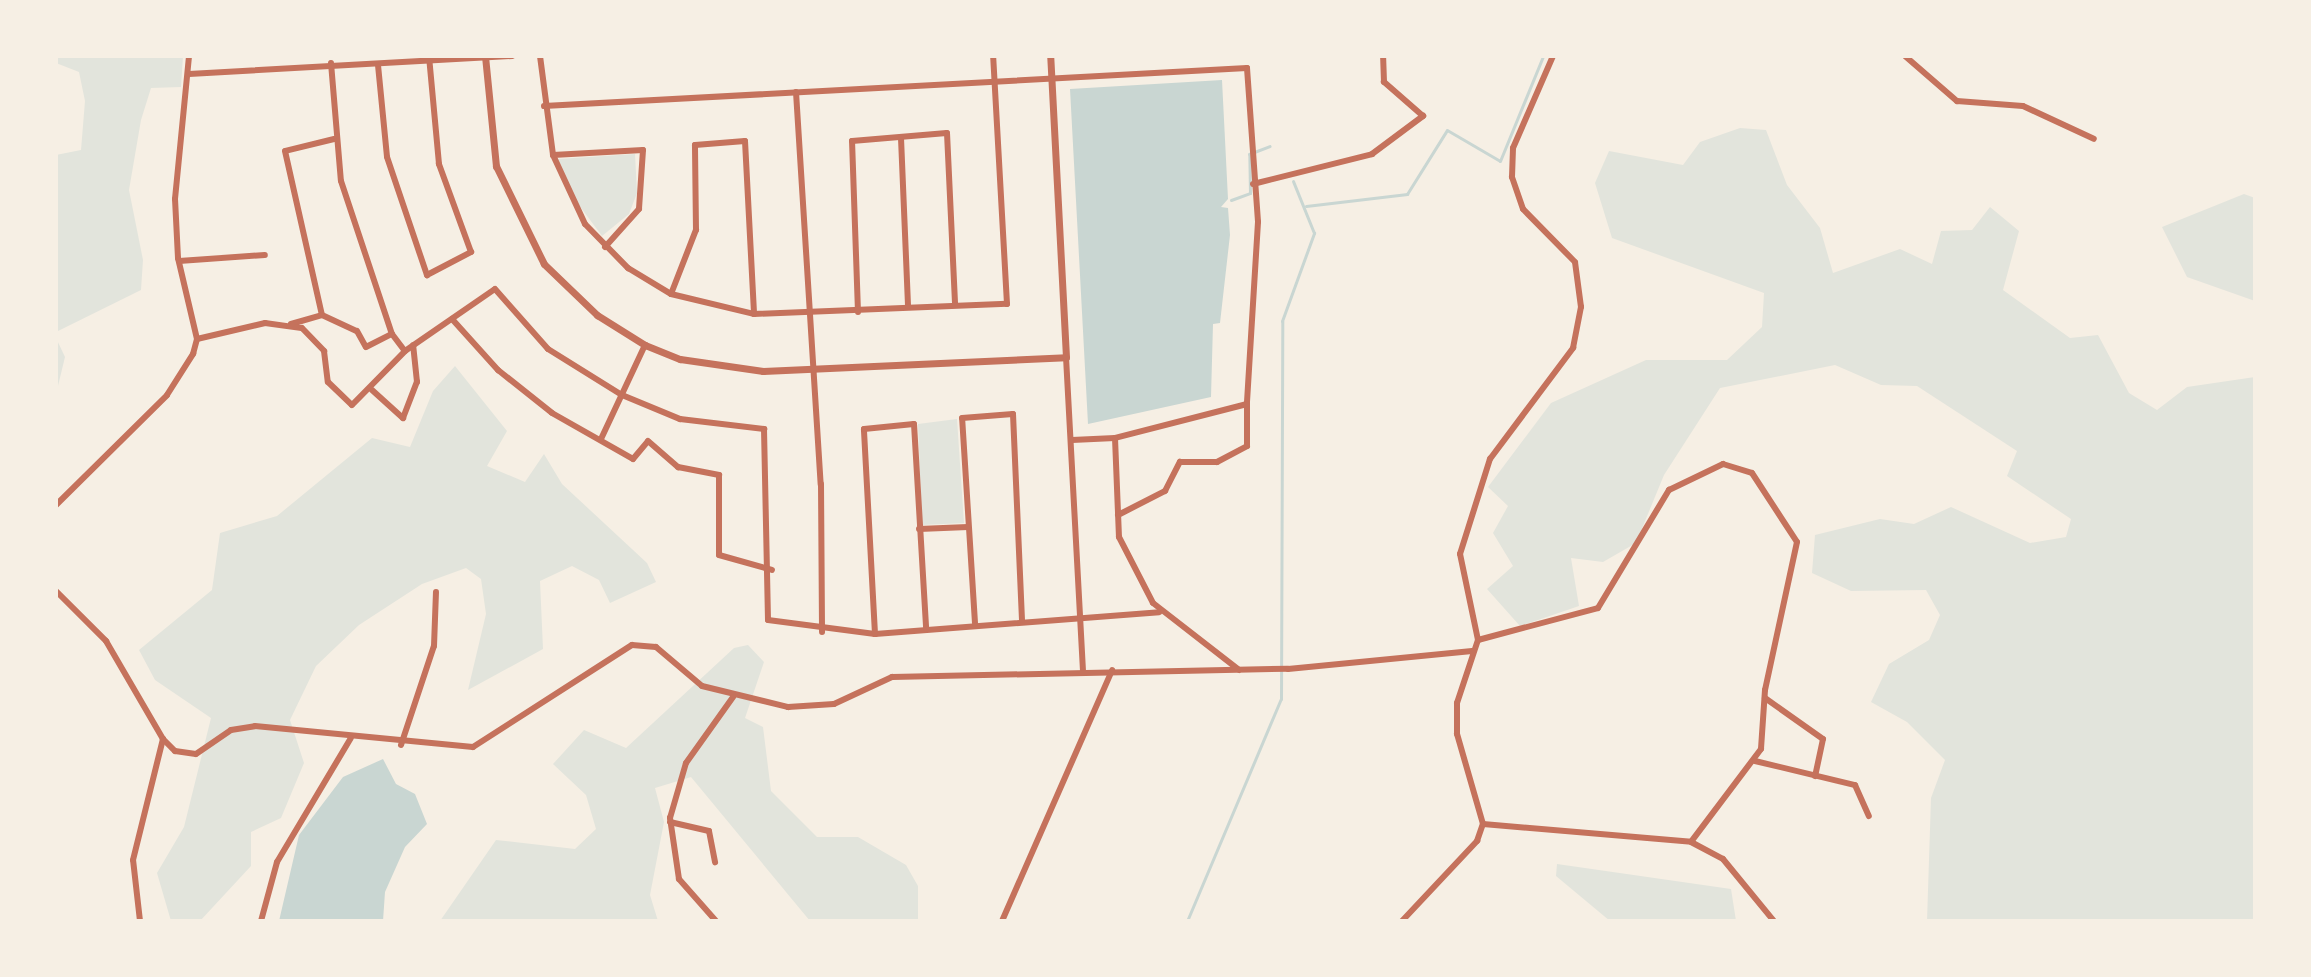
<!DOCTYPE html>
<html>
<head>
<meta charset="utf-8">
<style>
  body { margin:0 }
  #map { position:relative; width:2311px; height:977px; overflow:hidden; background:#f6efe4; font-family:"Asap Condensed",sans-serif }
  div>[style] { position:absolute }
  [style*='--x'] { left:calc(var(--x)*1px); top:calc(var(--y)*1px); width:calc(var(--w)*1px); rotate:calc(var(--a)*1deg) }
  .green>* { inset:0; background:#e2e4dc }
  .water>* { inset:0; background:#c9d6d2 }
  .stream>* { height:3px; margin:-1.5px; padding:0 1.5px; transform-origin:1.5px; border-radius:1.5px; background:#c9d6d2 }
  .minor>* { height:6px; margin:-3px; padding:0 3px; transform-origin:3px; border-radius:3px; background:#c5725c }
  .tertiary>* { height:7px; margin:-3.5px; padding:0 3.5px; transform-origin:3.5px; border-radius:3.5px; background:#c5725c }
  span { translate:-50% -50%; white-space:nowrap; text-align:center; line-height:1.15; -webkit-text-stroke:6px #f6efe4; paint-order:stroke }
  .frame { position:absolute; inset:0; border:58px solid #f6efe4; pointer-events:none }
</style>
</head>
<body>
<div id="map">
  <div class="green">
    <div style="clip-path:polygon(56px 56px,183px 56px,181px 87px,151px 88px,141px 120px,129px 190px,143px 260px,141px 290px,56px 332px,56px 155px,81px 150px,85px 101px,79px 72px,56px 63px)"></div>
    <div style="clip-path:polygon(1740px 128px,1766px 130px,1787px 185px,1820px 228px,1833px 273px,1900px 249px,1932px 264px,1941px 231px,1972px 230px,1990px 207px,2019px 231px,2003px 290px,2070px 338px,2098px 335px,2129px 393px,2157px 410px,2187px 387px,2255px 377px,2255px 921px,1927px 921px,1931px 798px,1945px 760px,1907px 722px,1871px 702px,1889px 664px,1929px 640px,1940px 615px,1926px 590px,1851px 591px,1812px 573px,1815px 535px,1880px 519px,1914px 524px,1951px 507px,2030px 543px,2066px 537px,2071px 519px,2007px 476px,2017px 451px,1917px 386px,1881px 385px,1835px 365px,1720px 388px,1664px 475px,1636px 543px,1603px 562px,1571px 558px,1579px 606px,1520px 626px,1487px 589px,1513px 566px,1493px 533px,1508px 506px,1488px 487px,1551px 403px,1646px 360px,1727px 360px,1762px 327px,1764px 293px,1612px 238px,1595px 183px,1609px 151px,1683px 165px,1700px 142px)"></div>
    <div style="clip-path:polygon(635px 154px,637px 193px,629px 214px,602px 236px,573px 197px,558px 159px)"></div>
    <div style="clip-path:polygon(2244px 194px,2255px 198px,2255px 301px,2187px 277px,2162px 227px)"></div>
    <div style="clip-path:polygon(56px 338px,65px 357px,56px 394px)"></div>
    <div style="clip-path:polygon(455px 366px,507px 431px,487px 466px,525px 482px,544px 454px,562px 484px,647px 563px,656px 582px,610px 603px,599px 580px,572px 566px,540px 581px,543px 649px,468px 690px,486px 614px,481px 579px,466px 568px,422px 584px,359px 625px,316px 666px,290px 720px,304px 763px,281px 818px,251px 832px,251px 866px,200px 921px,171px 921px,157px 873px,184px 827px,211px 718px,155px 680px,139px 650px,212px 590px,220px 533px,277px 516px,372px 438px,410px 447px,433px 391px)"></div>
    <div style="clip-path:polygon(957px 419px,964px 523px,922px 525px,918px 424px)"></div>
    <div style="clip-path:polygon(748px 645px,764px 662px,745px 718px,763px 727px,771px 791px,817px 837px,858px 837px,906px 865px,918px 886px,918px 921px,810px 921px,691px 777px,655px 788px,664px 822px,650px 895px,658px 921px,440px 921px,496px 840px,575px 849px,596px 829px,586px 795px,553px 764px,584px 730px,626px 748px,734px 648px)"></div>
    <div style="clip-path:polygon(1557px 864px,1731px 889px,1736px 921px,1610px 921px,1556px 876px)"></div>
  </div>
  <div class="water">
    <div style="clip-path:polygon(1222px 80px,1228px 199px,1221px 207px,1228px 208px,1230px 235px,1220px 323px,1213px 324px,1211px 397px,1088px 424px,1070px 89px)"></div>
    <div style="clip-path:polygon(383px 759px,396px 784px,415px 794px,427px 824px,405px 847px,385px 892px,383px 921px,279px 921px,299px 835px,343px 777px)"></div>
  </div>
  <div class="stream">
    <div style="--x:1231;--y:200;--w:20;--a:-20"></div>
    <div style="--x:1250;--y:193;--w:39;--a:-91"></div>
    <div style="--x:1249;--y:154;--w:22;--a:-21"></div>
    <div style="--x:1306;--y:206;--w:102;--a:-6.8"></div>
    <div style="--x:1407;--y:194;--w:75;--a:-58"></div>
    <div style="--x:1447;--y:130;--w:61;--a:30.3"></div>
    <div style="--x:1500;--y:161;--w:113;--a:-67.7"></div>
    <div style="--x:1187;--y:921;--w:241;--a:-67.1"></div>
    <div style="--x:1281;--y:699;--w:378;--a:-89.8"></div>
    <div style="--x:1282;--y:321;--w:94;--a:-70"></div>
    <div style="--x:1314;--y:233;--w:56;--a:-112"></div>
  </div>
  <div class="minor">
    <div style="--x:540;--y:56;--w:100;--a:82.5"></div>
    <div style="--x:553;--y:155;--w:76;--a:65.1"></div>
    <div style="--x:585;--y:224;--w:62;--a:45.7"></div>
    <div style="--x:628;--y:268;--w:50;--a:31.2"></div>
    <div style="--x:671;--y:294;--w:85;--a:13.5"></div>
    <div style="--x:754;--y:314;--w:253;--a:-2.3"></div>
    <div style="--x:1007;--y:304;--w:248;--a:-93.2"></div>
    <div style="--x:1905;--y:56;--w:69;--a:40.9"></div>
    <div style="--x:1957;--y:101;--w:66;--a:4.3"></div>
    <div style="--x:2023;--y:106;--w:78;--a:24.9"></div>
    <div style="--x:331;--y:63;--w:118;--a:85.2"></div>
    <div style="--x:341;--y:181;--w:161;--a:71.6"></div>
    <div style="--x:392;--y:334;--w:21;--a:53"></div>
    <div style="--x:405;--y:351;--w:109;--a:-34.6"></div>
    <div style="--x:495;--y:289;--w:80;--a:48.5"></div>
    <div style="--x:548;--y:349;--w:87;--a:31.9"></div>
    <div style="--x:622;--y:395;--w:63;--a:22.5"></div>
    <div style="--x:680;--y:419;--w:85;--a:6.8"></div>
    <div style="--x:764;--y:429;--w:191;--a:88.8"></div>
    <div style="--x:768;--y:620;--w:108;--a:7.5"></div>
    <div style="--x:875;--y:634;--w:285;--a:-4.4"></div>
    <div style="--x:378;--y:65;--w:92;--a:84.4"></div>
    <div style="--x:387;--y:157;--w:125;--a:71.3"></div>
    <div style="--x:427;--y:275;--w:50;--a:-27.6"></div>
    <div style="--x:471;--y:252;--w:94;--a:-110"></div>
    <div style="--x:439;--y:164;--w:108;--a:-95.3"></div>
    <div style="--x:189;--y:74;--w:324;--a:-3.2"></div>
    <div style="--x:796;--y:92;--w:393;--a:86.4"></div>
    <div style="--x:821;--y:484;--w:148;--a:89.6"></div>
    <div style="--x:544;--y:106;--w:704;--a:-3.09"></div>
    <div style="--x:1247;--y:68;--w:154;--a:85.9"></div>
    <div style="--x:1258;--y:222;--w:182;--a:93.5"></div>
    <div style="--x:1247;--y:404;--w:136;--a:165.6"></div>
    <div style="--x:1115;--y:438;--w:43;--a:177.3"></div>
    <div style="--x:901;--y:138;--w:168;--a:87.6"></div>
    <div style="--x:334;--y:139;--w:50;--a:166.2"></div>
    <div style="--x:285;--y:151;--w:168;--a:77.3"></div>
    <div style="--x:322;--y:315;--w:38;--a:25"></div>
    <div style="--x:357;--y:331;--w:18;--a:61"></div>
    <div style="--x:366;--y:347;--w:29;--a:-27"></div>
    <div style="--x:553;--y:155;--w:90;--a:-3.2"></div>
    <div style="--x:643;--y:150;--w:59;--a:93.9"></div>
    <div style="--x:639;--y:209;--w:51;--a:131.8"></div>
    <div style="--x:1253;--y:184;--w:123;--a:-14.1"></div>
    <div style="--x:1372;--y:154;--w:64;--a:-36.7"></div>
    <div style="--x:1423;--y:116;--w:52;--a:-138.9"></div>
    <div style="--x:1384;--y:82;--w:26;--a:-92"></div>
    <div style="--x:179;--y:261;--w:86;--a:-4"></div>
    <div style="--x:671;--y:294;--w:69;--a:-68.7"></div>
    <div style="--x:696;--y:230;--w:85;--a:-90.7"></div>
    <div style="--x:695;--y:145;--w:50;--a:-4.6"></div>
    <div style="--x:745;--y:141;--w:173;--a:87"></div>
    <div style="--x:858;--y:312;--w:171;--a:-92"></div>
    <div style="--x:852;--y:141;--w:95;--a:-4.8"></div>
    <div style="--x:947;--y:133;--w:170;--a:87.3"></div>
    <div style="--x:452;--y:319;--w:69;--a:48"></div>
    <div style="--x:498;--y:370;--w:69;--a:38.5"></div>
    <div style="--x:552;--y:413;--w:93;--a:29.6"></div>
    <div style="--x:633;--y:459;--w:23;--a:-50"></div>
    <div style="--x:648;--y:441;--w:40;--a:41"></div>
    <div style="--x:678;--y:467;--w:42;--a:11"></div>
    <div style="--x:719;--y:475;--w:80;--a:90"></div>
    <div style="--x:719;--y:555;--w:55;--a:15.8"></div>
    <div style="--x:291;--y:324;--w:32;--a:-16"></div>
    <div style="--x:197;--y:339;--w:70;--a:-13.2"></div>
    <div style="--x:265;--y:323;--w:37;--a:8"></div>
    <div style="--x:302;--y:328;--w:32;--a:46"></div>
    <div style="--x:324;--y:351;--w:31;--a:83"></div>
    <div style="--x:328;--y:382;--w:33;--a:44"></div>
    <div style="--x:352;--y:405;--w:76;--a:-45.5"></div>
    <div style="--x:1066;--y:357;--w:313;--a:86.9"></div>
    <div style="--x:372;--y:390;--w:42;--a:42.1"></div>
    <div style="--x:403;--y:418;--w:39;--a:-69"></div>
    <div style="--x:417;--y:382;--w:37;--a:-96"></div>
    <div style="--x:1115;--y:438;--w:99;--a:87.7"></div>
    <div style="--x:1119;--y:537;--w:74;--a:62.7"></div>
    <div style="--x:1153;--y:603;--w:109;--a:37.9"></div>
    <div style="--x:601;--y:439;--w:104;--a:-64.9"></div>
    <div style="--x:56;--y:505;--w:156;--a:-44.7"></div>
    <div style="--x:167;--y:395;--w:49;--a:-57.6"></div>
    <div style="--x:193;--y:354;--w:16;--a:-75"></div>
    <div style="--x:197;--y:339;--w:83;--a:-103.2"></div>
    <div style="--x:178;--y:258;--w:59;--a:-92.9"></div>
    <div style="--x:175;--y:199;--w:144;--a:-84.4"></div>
    <div style="--x:1118;--y:515;--w:53;--a:-27.1"></div>
    <div style="--x:1165;--y:491;--w:33;--a:-63"></div>
    <div style="--x:1180;--y:462;--w:37;--a:0"></div>
    <div style="--x:1217;--y:462;--w:34;--a:-28"></div>
    <div style="--x:1247;--y:446;--w:42;--a:-90"></div>
    <div style="--x:919;--y:529;--w:49;--a:-2.3"></div>
    <div style="--x:56;--y:591;--w:71;--a:45"></div>
    <div style="--x:106;--y:641;--w:113;--a:59.8"></div>
    <div style="--x:163;--y:739;--w:17;--a:45"></div>
    <div style="--x:175;--y:751;--w:21;--a:8"></div>
    <div style="--x:196;--y:754;--w:42;--a:-34.4"></div>
    <div style="--x:231;--y:730;--w:24;--a:-9"></div>
    <div style="--x:255;--y:726;--w:219;--a:5.5"></div>
    <div style="--x:473;--y:747;--w:189;--a:-32.7"></div>
    <div style="--x:632;--y:645;--w:24;--a:5"></div>
    <div style="--x:656;--y:647;--w:60;--a:40.3"></div>
    <div style="--x:702;--y:686;--w:89;--a:13.7"></div>
    <div style="--x:788;--y:707;--w:46;--a:-3.7"></div>
    <div style="--x:834;--y:704;--w:64;--a:-25"></div>
    <div style="--x:892;--y:677;--w:396;--a:-1.2"></div>
    <div style="--x:1288;--y:669;--w:185;--a:-5.6"></div>
    <div style="--x:975;--y:623;--w:205;--a:-93.6"></div>
    <div style="--x:962;--y:418;--w:51;--a:-4.5"></div>
    <div style="--x:1013;--y:414;--w:206;--a:87.5"></div>
    <div style="--x:875;--y:634;--w:205;--a:-93.1"></div>
    <div style="--x:864;--y:429;--w:50;--a:-5.7"></div>
    <div style="--x:914;--y:424;--w:205;--a:86.6"></div>
    <div style="--x:1478;--y:640;--w:124;--a:-14.9"></div>
    <div style="--x:1598;--y:608;--w:138;--a:-59"></div>
    <div style="--x:1669;--y:490;--w:60;--a:-25.7"></div>
    <div style="--x:1723;--y:464;--w:30;--a:17"></div>
    <div style="--x:1752;--y:473;--w:82;--a:56.9"></div>
    <div style="--x:1797;--y:542;--w:151;--a:102.2"></div>
    <div style="--x:1765;--y:690;--w:59;--a:93.9"></div>
    <div style="--x:1761;--y:749;--w:116;--a:127"></div>
    <div style="--x:1765;--y:698;--w:71;--a:35.3"></div>
    <div style="--x:1823;--y:739;--w:38;--a:102"></div>
    <div style="--x:401;--y:745;--w:104;--a:-71.6"></div>
    <div style="--x:434;--y:646;--w:54;--a:-87.9"></div>
    <div style="--x:1755;--y:761;--w:103;--a:13.5"></div>
    <div style="--x:1855;--y:785;--w:34;--a:66"></div>
    <div style="--x:670;--y:822;--w:40;--a:13"></div>
    <div style="--x:709;--y:831;--w:32;--a:79"></div>
    <div style="--x:1483;--y:824;--w:209;--a:4.9"></div>
    <div style="--x:1691;--y:842;--w:36;--a:28"></div>
    <div style="--x:1723;--y:859;--w:80;--a:50.6"></div>
    <div style="--x:140;--y:921;--w:61;--a:-96.5"></div>
    <div style="--x:133;--y:860;--w:125;--a:-76.1"></div>
    <div style="--x:261;--y:921;--w:61;--a:-74.8"></div>
    <div style="--x:277;--y:862;--w:144;--a:-59.2"></div>
    <div style="--x:716;--y:921;--w:56;--a:-131.4"></div>
    <div style="--x:679;--y:879;--w:62;--a:-98.4"></div>
    <div style="--x:670;--y:818;--w:57;--a:-73.8"></div>
    <div style="--x:686;--y:763;--w:81;--a:-54.5"></div>
    <div style="--x:1002;--y:921;--w:274;--a:-66.3"></div>
    <div style="--x:1402;--y:921;--w:110;--a:-46.8"></div>
    <div style="--x:1477;--y:841;--w:18;--a:-71"></div>
    <div style="--x:1483;--y:824;--w:94;--a:-106.1"></div>
    <div style="--x:1457;--y:734;--w:31;--a:-90"></div>
    <div style="--x:1457;--y:703;--w:66;--a:-71.6"></div>
    <div style="--x:1478;--y:640;--w:88;--a:-101.8"></div>
    <div style="--x:1460;--y:554;--w:100;--a:-72.5"></div>
    <div style="--x:1490;--y:459;--w:139;--a:-53.2"></div>
    <div style="--x:1573;--y:348;--w:42;--a:-79"></div>
    <div style="--x:1581;--y:307;--w:45;--a:-97.6"></div>
    <div style="--x:1575;--y:262;--w:74;--a:-134.5"></div>
    <div style="--x:1523;--y:209;--w:34;--a:-109"></div>
    <div style="--x:1512;--y:177;--w:29;--a:-88"></div>
    <div style="--x:1513;--y:148;--w:100;--a:-66.5"></div>
  </div>
  <div class="tertiary">
    <div style="--x:485;--y:56;--w:111;--a:84.3"></div>
    <div style="--x:496;--y:166;--w:109;--a:63.9"></div>
    <div style="--x:544;--y:264;--w:74;--a:43.9"></div>
    <div style="--x:597;--y:315;--w:57;--a:32"></div>
    <div style="--x:645;--y:345;--w:38;--a:22"></div>
    <div style="--x:680;--y:359;--w:84;--a:8.2"></div>
    <div style="--x:763;--y:371;--w:303;--a:-2.6"></div>
    <div style="--x:1066;--y:357;--w:301;--a:-93"></div>
  </div>
  <div class="frame"></div>
</div>
</body>
</html>
